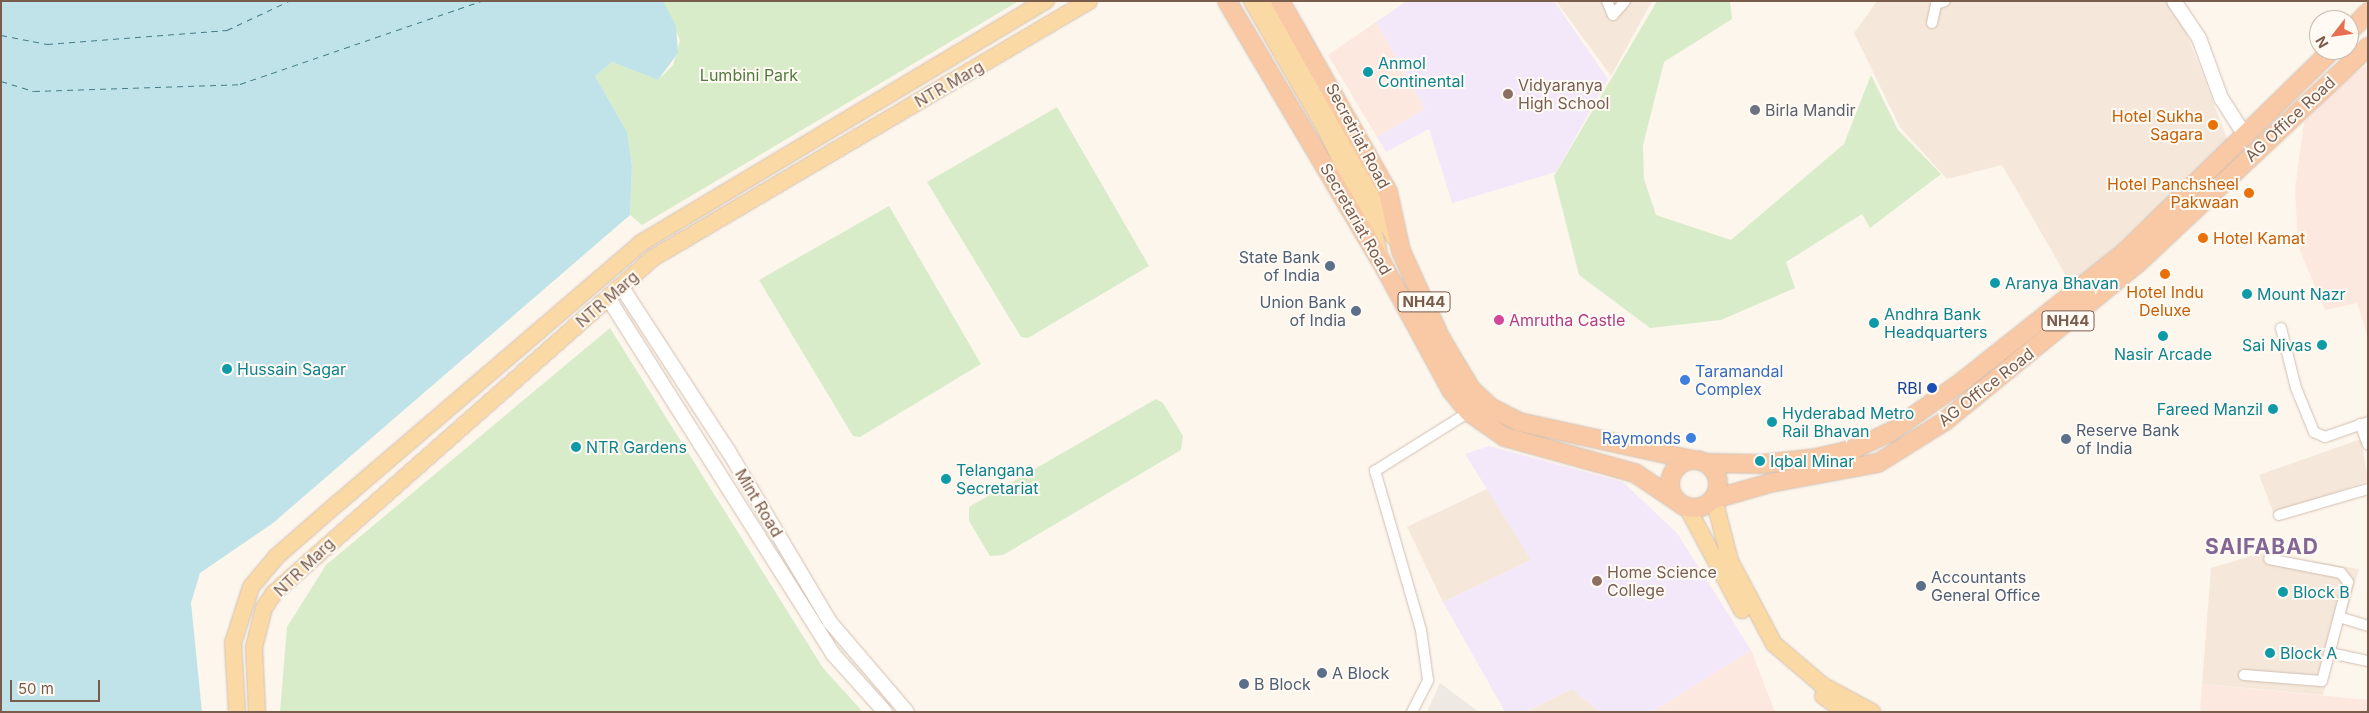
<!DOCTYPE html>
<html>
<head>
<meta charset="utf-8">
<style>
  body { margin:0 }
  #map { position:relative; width:2369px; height:713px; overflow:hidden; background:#fdf6ec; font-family:Inter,sans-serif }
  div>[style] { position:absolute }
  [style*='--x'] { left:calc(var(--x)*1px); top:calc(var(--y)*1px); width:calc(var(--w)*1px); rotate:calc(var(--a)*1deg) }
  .residential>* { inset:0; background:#f5e8da }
  .commercial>* { inset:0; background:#fde8e0 }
  .industrial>* { inset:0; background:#efe9e4 }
  .education>* { inset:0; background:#f3e8fa }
  .green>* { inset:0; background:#d8ecc9 }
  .water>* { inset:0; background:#bfe3e8 }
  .ferry>* { height:1px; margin-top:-0.5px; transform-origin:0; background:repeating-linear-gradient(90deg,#437c86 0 6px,transparent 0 11px) }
  .roads { filter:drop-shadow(0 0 1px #d1beb0) drop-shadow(0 0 1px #d1beb0) }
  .minor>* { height:10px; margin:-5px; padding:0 5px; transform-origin:5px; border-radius:5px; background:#fff }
  .tertiary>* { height:14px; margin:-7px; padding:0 7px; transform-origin:7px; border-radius:7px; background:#fff }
  .primary>* { height:16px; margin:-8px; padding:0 8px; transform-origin:8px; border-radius:8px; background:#fbd9a5 }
  .trunk>* { height:18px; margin:-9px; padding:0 9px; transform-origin:9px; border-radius:9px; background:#f9c8a4 }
  .trunk>.ring { margin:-9px; padding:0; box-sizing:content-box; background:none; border:18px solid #f9c8a4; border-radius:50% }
  .dots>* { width:14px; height:14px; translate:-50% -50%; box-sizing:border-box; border:2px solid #fffaf3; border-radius:50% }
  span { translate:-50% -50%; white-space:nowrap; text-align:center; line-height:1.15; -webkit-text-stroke:4px #fffaf3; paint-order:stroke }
  .shield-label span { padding:1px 4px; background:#fffaf3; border:1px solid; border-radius:4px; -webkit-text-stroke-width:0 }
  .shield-label { font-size:15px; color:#7a5c4d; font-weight:700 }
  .culture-label { font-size:16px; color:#0d838f }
  .left { translate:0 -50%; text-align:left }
  .right { translate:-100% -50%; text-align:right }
  .park-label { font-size:16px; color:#537a41 }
  .street-label { font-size:16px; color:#7a5c4d }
  .education-label { font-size:16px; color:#785e54 }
  .worship-label { font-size:16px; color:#5b616d }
  .food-label { font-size:16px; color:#c56008 }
  .service-label { font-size:16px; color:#4e5e75 }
  .hotel-label { font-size:16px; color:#b23c85 }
  .shop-label { font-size:16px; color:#366cbe }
  .transit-label { font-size:16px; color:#164399 }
  .district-label { font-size:21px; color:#846695; font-weight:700; letter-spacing:1px }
  .frame { position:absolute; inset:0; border:2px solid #7a5c4d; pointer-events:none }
  .north { position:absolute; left:2309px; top:10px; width:50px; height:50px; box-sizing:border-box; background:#fffaf3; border:1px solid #cabbb1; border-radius:50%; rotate:240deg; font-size:14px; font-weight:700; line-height:20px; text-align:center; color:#7a5c4d }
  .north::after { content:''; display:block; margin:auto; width:18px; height:22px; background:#e76f51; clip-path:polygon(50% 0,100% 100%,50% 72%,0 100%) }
  .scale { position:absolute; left:10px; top:680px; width:90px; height:22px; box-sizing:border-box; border:2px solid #7a5c4d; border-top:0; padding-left:6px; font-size:15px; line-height:18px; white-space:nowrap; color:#7a5c4d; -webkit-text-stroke:4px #fffaf3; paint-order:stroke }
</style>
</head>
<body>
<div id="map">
  <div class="residential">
    <div style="clip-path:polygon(1556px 1px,1652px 1px,1611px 76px)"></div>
    <div style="clip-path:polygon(1877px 1px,2174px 1px,2230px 146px,2072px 286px,2002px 165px,1947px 179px,1900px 127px,1854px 33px)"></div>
    <div style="clip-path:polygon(2361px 439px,2368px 481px,2274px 514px,2259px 475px)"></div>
    <div style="clip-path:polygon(1489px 488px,1531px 560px,1443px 602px,1407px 527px)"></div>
    <div style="clip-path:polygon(2261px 553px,2359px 569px,2323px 695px,2202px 684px,2211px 568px)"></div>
    <div style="clip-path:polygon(1572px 689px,1600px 712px,1525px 712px)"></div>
  </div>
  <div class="commercial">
    <div style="clip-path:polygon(1376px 22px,1425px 109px,1377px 137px,1328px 55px)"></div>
    <div style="clip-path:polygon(2368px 64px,2368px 337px,2357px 303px,2325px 310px,2298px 246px,2295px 189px,2304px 123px,2331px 91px)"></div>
    <div style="clip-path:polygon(1751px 650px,1775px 712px,1652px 712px)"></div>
    <div style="clip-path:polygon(2202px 684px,2368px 700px,2368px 712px,2200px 712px)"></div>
  </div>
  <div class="industrial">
    <div style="clip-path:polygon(1440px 683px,1479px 712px,1427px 712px)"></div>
  </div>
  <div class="education">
    <div style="clip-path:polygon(1407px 1px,1554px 1px,1608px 79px,1556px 172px,1452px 203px,1429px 129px,1386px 152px,1377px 137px,1425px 109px,1376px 22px)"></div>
    <div style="clip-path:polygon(1489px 446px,1623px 482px,1677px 533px,1751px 650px,1652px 712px,1600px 712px,1572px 689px,1525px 712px,1505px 712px,1443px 602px,1531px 560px,1465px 454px)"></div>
  </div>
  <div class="green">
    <div style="clip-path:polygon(663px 1px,1019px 1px,642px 225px,630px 215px,632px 165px,627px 132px,595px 76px,612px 62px,658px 80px,673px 65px,680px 40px)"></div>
    <div style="clip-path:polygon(1657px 1px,1730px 1px,1732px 19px,1664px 62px,1643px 145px,1644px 179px,1656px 215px,1731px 240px,1844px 144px,1871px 75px,1898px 130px,1941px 174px,1870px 228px,1862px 214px,1786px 262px,1795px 288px,1721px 320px,1650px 328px,1579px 275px,1554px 176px)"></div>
    <div style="clip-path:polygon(1057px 107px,1149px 266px,1028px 338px,1021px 337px,927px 182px)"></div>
    <div style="clip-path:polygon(889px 206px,981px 364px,860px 437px,853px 436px,759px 280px)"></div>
    <div style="clip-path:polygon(610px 328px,823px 668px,863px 712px,280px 712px,287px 627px,326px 565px)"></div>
    <div style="clip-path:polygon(1156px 399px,1163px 403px,1183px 436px,1181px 450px,1003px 555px,990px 556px,969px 521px,969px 507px)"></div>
  </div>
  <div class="water">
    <div style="clip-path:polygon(1px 1px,663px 1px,676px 26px,678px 53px,658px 80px,612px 62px,595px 76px,627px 132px,632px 165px,630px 215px,273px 523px,200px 573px,191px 603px,202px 712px,1px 712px)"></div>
  </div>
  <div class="ferry">
    <div style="--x:1;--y:35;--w:47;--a:11.1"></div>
    <div style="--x:47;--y:44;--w:181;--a:-4.4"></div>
    <div style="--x:227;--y:30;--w:68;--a:-25.1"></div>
    <div style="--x:1;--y:81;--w:34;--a:17"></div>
    <div style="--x:34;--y:91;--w:206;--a:-1.9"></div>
    <div style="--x:240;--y:84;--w:255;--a:-19"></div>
  </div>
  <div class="roads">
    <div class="minor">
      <div style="--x:1607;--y:1;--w:15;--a:67"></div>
      <div style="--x:1613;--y:15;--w:18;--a:-49"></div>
      <div style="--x:1932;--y:23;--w:19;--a:-78"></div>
      <div style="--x:1936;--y:4;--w:9;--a:-18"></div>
      <div style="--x:2281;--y:328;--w:62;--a:76"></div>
      <div style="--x:2296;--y:388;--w:48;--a:67.8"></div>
      <div style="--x:2314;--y:432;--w:12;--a:24"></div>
      <div style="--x:2325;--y:437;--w:46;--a:-19.2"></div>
      <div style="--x:2360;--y:424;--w:22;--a:69"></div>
      <div style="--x:2279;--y:515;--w:93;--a:-16.3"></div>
      <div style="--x:2339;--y:617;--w:30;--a:17"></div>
      <div style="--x:2330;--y:653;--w:39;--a:12"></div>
      <div style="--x:2244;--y:675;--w:78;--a:4.4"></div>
      <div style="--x:2322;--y:681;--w:102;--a:-75.3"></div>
      <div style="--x:2348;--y:582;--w:11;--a:-128"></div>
      <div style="--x:2341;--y:573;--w:73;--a:-169"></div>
      <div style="--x:1412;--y:712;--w:36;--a:-63"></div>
      <div style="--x:1428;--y:680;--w:50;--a:-98"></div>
      <div style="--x:1421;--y:630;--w:166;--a:-106.1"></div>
      <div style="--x:1375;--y:471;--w:111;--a:-32.1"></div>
    </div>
    <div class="tertiary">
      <div style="--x:2174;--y:1;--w:45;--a:56"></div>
      <div style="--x:2199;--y:38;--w:64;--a:69.9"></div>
      <div style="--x:2221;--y:98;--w:46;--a:57.3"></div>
      <div style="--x:621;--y:286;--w:198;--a:57"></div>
      <div style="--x:729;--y:452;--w:198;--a:59.3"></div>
      <div style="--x:830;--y:622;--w:118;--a:49.5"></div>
      <div style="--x:608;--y:298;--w:421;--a:57.7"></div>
      <div style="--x:833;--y:654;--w:78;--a:48.1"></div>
    </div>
    <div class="primary">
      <div style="--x:1252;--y:1;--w:146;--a:60.1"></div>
      <div style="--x:1325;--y:128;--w:106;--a:63.7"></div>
      <div style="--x:1372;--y:223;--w:31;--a:77"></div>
      <div style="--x:1267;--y:1;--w:79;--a:58.5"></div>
      <div style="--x:1308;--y:68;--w:190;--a:63"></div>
      <div style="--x:1714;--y:499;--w:64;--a:75.5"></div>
      <div style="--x:1730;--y:561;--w:94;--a:62.1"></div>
      <div style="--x:1774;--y:644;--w:63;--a:40.5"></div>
      <div style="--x:1822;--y:685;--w:57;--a:28.4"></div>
      <div style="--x:1687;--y:507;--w:117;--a:61.9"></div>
      <div style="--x:1823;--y:696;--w:28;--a:35"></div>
      <div style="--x:237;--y:712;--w:69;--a:-93.3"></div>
      <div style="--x:233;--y:643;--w:59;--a:-72.2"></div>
      <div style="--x:251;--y:587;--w:39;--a:-50"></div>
      <div style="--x:276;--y:557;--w:82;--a:-41.1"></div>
      <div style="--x:338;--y:503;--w:399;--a:-40.6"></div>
      <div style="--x:641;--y:243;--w:472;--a:-30.9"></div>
      <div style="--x:257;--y:712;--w:65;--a:-92.6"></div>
      <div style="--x:254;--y:647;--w:40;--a:-75.6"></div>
      <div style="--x:264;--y:608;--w:18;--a:-56"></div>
      <div style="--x:274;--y:593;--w:506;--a:-41.47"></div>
      <div style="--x:653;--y:258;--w:506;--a:-30.52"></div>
    </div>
    <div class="trunk">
      <div style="--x:1227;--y:1;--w:302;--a:59.4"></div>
      <div style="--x:1381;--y:261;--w:147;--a:61.5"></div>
      <div style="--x:1451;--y:390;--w:28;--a:51"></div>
      <div style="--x:1469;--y:412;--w:44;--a:34.8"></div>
      <div style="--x:1505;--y:437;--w:135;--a:15.5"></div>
      <div style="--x:1635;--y:473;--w:59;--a:34"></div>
      <div style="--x:1280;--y:1;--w:219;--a:60.5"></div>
      <div style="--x:1388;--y:192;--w:60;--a:77.6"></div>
      <div style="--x:1401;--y:251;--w:97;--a:65.6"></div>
      <div style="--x:1441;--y:339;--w:58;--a:59"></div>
      <div style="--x:1471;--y:389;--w:26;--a:43"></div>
      <div style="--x:1490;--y:407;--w:33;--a:27"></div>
      <div style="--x:1519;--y:422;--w:178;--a:12.3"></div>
      <div style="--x:2349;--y:32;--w:28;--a:-46"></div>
      <div class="ring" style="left:1670px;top:460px;width:30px;height:30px"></div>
      <div style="--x:1706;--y:463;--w:56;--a:1"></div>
      <div style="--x:1762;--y:464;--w:54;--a:-6.3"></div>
      <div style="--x:1816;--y:458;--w:39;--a:-13"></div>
      <div style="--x:1854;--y:449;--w:38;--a:-25"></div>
      <div style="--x:1889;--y:433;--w:90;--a:-35.1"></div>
      <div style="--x:1963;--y:381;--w:206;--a:-38.5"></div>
      <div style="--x:2124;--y:253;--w:291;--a:-44.3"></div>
      <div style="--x:1714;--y:499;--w:58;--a:-15.9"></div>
      <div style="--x:1770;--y:483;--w:110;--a:-10.5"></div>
      <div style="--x:1878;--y:463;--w:79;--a:-32.1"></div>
      <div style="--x:1945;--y:421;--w:249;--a:-39.3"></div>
      <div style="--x:2138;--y:263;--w:316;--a:-43.2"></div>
    </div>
  </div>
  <div class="dots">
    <div style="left:1368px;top:72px;background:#0f9aa8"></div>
    <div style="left:1508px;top:94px;background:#8d6e63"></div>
    <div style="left:1755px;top:110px;background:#6b7280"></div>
    <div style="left:2213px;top:125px;background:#e8710a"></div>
    <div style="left:2249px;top:193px;background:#e8710a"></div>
    <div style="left:2203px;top:238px;background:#e8710a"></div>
    <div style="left:1330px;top:266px;background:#5c6f8a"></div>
    <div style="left:2165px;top:274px;background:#e8710a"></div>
    <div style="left:1995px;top:283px;background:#0f9aa8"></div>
    <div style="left:2247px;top:294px;background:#0f9aa8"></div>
    <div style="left:1356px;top:311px;background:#5c6f8a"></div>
    <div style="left:1499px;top:320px;background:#d1479c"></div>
    <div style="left:1874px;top:323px;background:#0f9aa8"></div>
    <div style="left:2163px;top:336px;background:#0f9aa8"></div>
    <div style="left:2322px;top:345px;background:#0f9aa8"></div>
    <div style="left:227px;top:369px;background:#0f9aa8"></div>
    <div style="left:1685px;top:380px;background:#3f7fe0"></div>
    <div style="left:1932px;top:388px;background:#1a4fb4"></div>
    <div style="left:2273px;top:409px;background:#0f9aa8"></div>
    <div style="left:1772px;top:422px;background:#0f9aa8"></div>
    <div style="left:1691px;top:438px;background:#3f7fe0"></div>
    <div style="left:2066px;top:439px;background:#5c6f8a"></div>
    <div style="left:576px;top:447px;background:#0f9aa8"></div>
    <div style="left:1760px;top:461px;background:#0f9aa8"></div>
    <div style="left:946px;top:479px;background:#0f9aa8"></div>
    <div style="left:1597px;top:581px;background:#8d6e63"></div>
    <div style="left:1921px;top:586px;background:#5c6f8a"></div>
    <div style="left:2283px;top:592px;background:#0f9aa8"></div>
    <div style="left:2270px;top:653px;background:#0f9aa8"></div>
    <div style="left:1322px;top:673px;background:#5c6f8a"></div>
    <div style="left:1244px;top:684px;background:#5c6f8a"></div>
  </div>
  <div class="shield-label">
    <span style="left:1424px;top:302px">NH44</span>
    <span style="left:2068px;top:321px">NH44</span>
  </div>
  <div class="culture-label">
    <span class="left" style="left:1378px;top:72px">Anmol<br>Continental</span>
    <span class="left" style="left:2005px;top:283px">Aranya Bhavan</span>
    <span class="left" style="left:2257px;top:294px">Mount Nazr</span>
    <span class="left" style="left:1884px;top:323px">Andhra Bank<br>Headquarters</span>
    <span class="right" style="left:2312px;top:345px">Sai Nivas</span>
    <span style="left:2163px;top:354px">Nasir Arcade</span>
    <span class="left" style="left:237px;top:369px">Hussain Sagar</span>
    <span class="right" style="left:2263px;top:409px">Fareed Manzil</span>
    <span class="left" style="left:1782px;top:422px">Hyderabad Metro<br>Rail Bhavan</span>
    <span class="left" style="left:586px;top:447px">NTR Gardens</span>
    <span class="left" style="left:1770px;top:461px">Iqbal Minar</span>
    <span class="left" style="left:956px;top:479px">Telangana<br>Secretariat</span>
    <span class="left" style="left:2293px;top:592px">Block B</span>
    <span class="left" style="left:2280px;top:653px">Block A</span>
  </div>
  <div class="park-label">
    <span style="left:749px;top:75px">Lumbini Park</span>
  </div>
  <div class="street-label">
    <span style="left:949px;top:84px;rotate:-30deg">NTR Marg</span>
    <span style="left:2290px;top:119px;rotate:-43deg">AG Office Road</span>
    <span style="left:1358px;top:136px;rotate:62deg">Secretriat Road</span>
    <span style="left:1356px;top:219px;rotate:60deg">Secretariat Road</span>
    <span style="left:607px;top:299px;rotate:-41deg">NTR Marg</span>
    <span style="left:1986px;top:387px;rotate:-38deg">AG Office Road</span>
    <span style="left:759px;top:503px;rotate:59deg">Mint Road</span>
    <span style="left:304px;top:567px;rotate:-44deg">NTR Marg</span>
  </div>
  <div class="education-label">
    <span class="left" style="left:1518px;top:94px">Vidyaranya<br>High School</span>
    <span class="left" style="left:1607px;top:581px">Home Science<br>College</span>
  </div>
  <div class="worship-label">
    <span class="left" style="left:1765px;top:110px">Birla Mandir</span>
  </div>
  <div class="food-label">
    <span class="right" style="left:2203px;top:125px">Hotel Sukha<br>Sagara</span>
    <span class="right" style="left:2239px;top:193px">Hotel Panchsheel<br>Pakwaan</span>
    <span class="left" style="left:2213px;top:238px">Hotel Kamat</span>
    <span style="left:2165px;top:301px">Hotel Indu<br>Deluxe</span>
  </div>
  <div class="service-label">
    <span class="right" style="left:1320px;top:266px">State Bank<br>of India</span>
    <span class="right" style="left:1346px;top:311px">Union Bank<br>of India</span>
    <span class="left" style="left:2076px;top:439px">Reserve Bank<br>of India</span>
    <span class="left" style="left:1931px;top:586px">Accountants<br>General Office</span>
    <span class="left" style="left:1332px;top:673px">A Block</span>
    <span class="left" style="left:1254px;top:684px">B Block</span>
  </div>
  <div class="hotel-label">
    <span class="left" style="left:1509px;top:320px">Amrutha Castle</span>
  </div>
  <div class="shop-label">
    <span class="left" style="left:1695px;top:380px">Taramandal<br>Complex</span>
    <span class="right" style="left:1681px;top:438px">Raymonds</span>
  </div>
  <div class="transit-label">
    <span class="right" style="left:1922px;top:388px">RBI</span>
  </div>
  <div class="district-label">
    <span style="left:2262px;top:547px">SAIFABAD</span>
  </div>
  <div class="frame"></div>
  <div class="north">N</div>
  <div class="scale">50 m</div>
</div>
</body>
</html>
